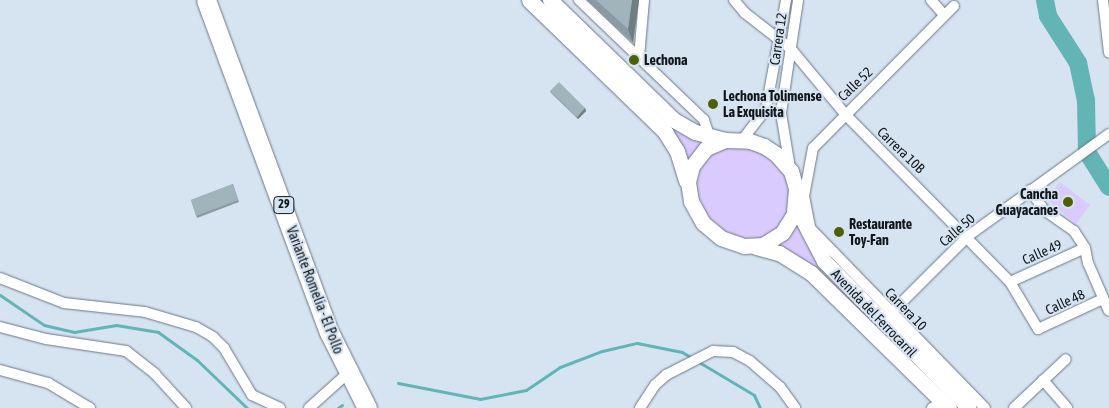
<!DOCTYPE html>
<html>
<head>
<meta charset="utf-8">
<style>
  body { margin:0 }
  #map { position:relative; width:1109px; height:408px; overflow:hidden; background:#d6e4f2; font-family:"Asap Condensed",sans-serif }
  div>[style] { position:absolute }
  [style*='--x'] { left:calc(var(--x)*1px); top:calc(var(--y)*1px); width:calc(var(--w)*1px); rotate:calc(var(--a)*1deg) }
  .green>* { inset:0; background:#dacbff }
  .stream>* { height:3px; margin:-1.5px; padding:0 1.5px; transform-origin:1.5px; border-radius:1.5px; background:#63b4b5 }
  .river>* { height:18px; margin:-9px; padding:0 9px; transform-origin:9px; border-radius:9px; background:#63b4b5 }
  .roads { filter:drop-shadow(0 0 1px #6b7784) drop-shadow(0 0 1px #6b7784) }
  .street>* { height:10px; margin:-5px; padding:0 5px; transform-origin:5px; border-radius:5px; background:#fff }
  .secondary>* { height:15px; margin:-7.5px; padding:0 7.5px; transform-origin:7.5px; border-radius:7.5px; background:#fff }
  .highway>* { height:19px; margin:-9.5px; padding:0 9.5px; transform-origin:9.5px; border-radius:9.5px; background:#fff }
  .wall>* { inset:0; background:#8a9ba1 }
  .shaded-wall>* { inset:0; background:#707e83 }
  .building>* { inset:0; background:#a0b4bb }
  .dots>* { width:14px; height:14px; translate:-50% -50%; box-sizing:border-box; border:2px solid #d6e4f2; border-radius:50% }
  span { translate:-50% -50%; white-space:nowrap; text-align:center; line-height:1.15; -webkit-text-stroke:4.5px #d6e4f2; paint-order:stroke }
  .shield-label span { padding:1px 4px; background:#d6e4f2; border:1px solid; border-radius:4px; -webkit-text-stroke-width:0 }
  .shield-label { font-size:12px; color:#11161b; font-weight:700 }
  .street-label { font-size:14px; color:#11161b }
  .poi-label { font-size:14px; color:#11161b; font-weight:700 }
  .left { translate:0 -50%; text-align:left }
  .right { translate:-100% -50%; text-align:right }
</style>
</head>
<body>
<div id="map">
  <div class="green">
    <div style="clip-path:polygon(658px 115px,782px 159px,798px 216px,882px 323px,873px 335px,812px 273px,712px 231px)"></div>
    <div style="clip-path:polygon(1060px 182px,1090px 205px,1076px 224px,1046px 199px)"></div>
  </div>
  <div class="stream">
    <div style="--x:0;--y:295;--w:53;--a:34.3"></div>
    <div style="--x:44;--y:325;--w:31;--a:13"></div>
    <div style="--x:74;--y:332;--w:43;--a:-9.5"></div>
    <div style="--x:116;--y:325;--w:43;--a:9.5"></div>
    <div style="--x:158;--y:332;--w:48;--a:35.7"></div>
    <div style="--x:197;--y:360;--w:69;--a:43.8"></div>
    <div style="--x:398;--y:383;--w:84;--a:11"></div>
    <div style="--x:480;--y:399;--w:47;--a:-11.1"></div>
    <div style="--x:526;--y:390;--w:41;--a:-34.1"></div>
    <div style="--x:560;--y:367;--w:45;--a:-20.9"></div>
    <div style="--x:602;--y:351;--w:36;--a:-13"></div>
    <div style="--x:637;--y:343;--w:46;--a:11.3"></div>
    <div style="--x:682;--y:352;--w:84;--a:30.8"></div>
    <div style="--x:754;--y:395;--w:14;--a:65"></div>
    <div style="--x:338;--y:408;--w:5;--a:-37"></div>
  </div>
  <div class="river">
    <div style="--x:1045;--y:0;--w:16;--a:79"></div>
    <div style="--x:1048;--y:16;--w:56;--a:57.4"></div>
    <div style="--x:1078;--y:63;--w:38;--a:78"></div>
    <div style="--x:1086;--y:100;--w:52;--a:88.9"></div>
    <div style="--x:1087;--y:152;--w:41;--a:57.8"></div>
  </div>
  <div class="roads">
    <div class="street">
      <div style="--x:579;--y:0;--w:173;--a:43.8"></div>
      <div style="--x:704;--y:120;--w:19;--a:72"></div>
      <div style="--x:734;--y:0;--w:17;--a:50"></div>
      <div style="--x:745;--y:13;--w:58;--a:38"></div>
      <div style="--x:791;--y:49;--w:85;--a:50.3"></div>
      <div style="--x:845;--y:114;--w:235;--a:45.5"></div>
      <div style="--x:1010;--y:282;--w:55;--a:59.2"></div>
      <div style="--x:1038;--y:329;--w:72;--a:-24.8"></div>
      <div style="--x:931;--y:0;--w:20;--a:49"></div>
      <div style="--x:1103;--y:0;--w:53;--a:83.5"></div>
      <div style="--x:954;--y:6;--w:200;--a:134.8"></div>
      <div style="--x:813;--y:148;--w:49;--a:100.6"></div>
      <div style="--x:804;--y:196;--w:33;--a:79"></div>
      <div style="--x:810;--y:228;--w:251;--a:45.8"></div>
      <div style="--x:639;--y:57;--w:57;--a:-85"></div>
      <div style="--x:742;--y:140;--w:39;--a:-52"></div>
      <div style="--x:766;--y:109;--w:111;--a:-79.6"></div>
      <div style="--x:790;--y:168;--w:56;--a:-99.3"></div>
      <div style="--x:781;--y:113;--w:114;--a:-81.4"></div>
      <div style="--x:1030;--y:190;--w:24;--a:55"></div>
      <div style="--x:1044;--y:210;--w:37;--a:35"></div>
      <div style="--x:1074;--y:231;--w:20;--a:57"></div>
      <div style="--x:1085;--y:248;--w:15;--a:79"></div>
      <div style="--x:1088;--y:263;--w:52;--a:66.4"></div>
      <div style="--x:0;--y:278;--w:69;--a:21.3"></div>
      <div style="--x:64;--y:303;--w:81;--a:6.3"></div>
      <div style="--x:145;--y:312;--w:53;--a:16.4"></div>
      <div style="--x:196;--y:327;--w:20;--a:30"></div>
      <div style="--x:213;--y:337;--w:16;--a:45"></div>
      <div style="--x:224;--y:348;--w:55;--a:59.2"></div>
      <div style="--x:252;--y:395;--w:31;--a:25"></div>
      <div style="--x:1010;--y:282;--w:82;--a:-24.4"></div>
      <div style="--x:887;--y:317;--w:115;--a:-45"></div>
      <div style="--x:968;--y:236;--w:174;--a:-35.9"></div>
      <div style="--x:0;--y:327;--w:48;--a:14.6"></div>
      <div style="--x:46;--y:339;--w:81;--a:8.5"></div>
      <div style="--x:126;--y:351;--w:37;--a:38"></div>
      <div style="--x:155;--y:374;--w:46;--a:47.6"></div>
      <div style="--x:0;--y:370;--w:50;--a:15.2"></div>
      <div style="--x:48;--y:383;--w:49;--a:30.8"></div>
      <div style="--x:1043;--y:380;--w:37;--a:49"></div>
      <div style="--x:309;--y:408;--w:52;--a:-41.9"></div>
      <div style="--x:640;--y:408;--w:27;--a:-57"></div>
      <div style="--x:655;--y:385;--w:15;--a:-42"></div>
      <div style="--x:666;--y:375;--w:53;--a:-27.1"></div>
      <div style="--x:713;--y:351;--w:20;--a:3"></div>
      <div style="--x:733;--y:352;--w:19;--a:28"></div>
      <div style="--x:750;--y:361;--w:40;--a:41"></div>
      <div style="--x:780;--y:387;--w:26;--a:54"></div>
      <div style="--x:932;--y:408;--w:12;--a:-31"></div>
      <div style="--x:1014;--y:408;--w:71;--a:-43.3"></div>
    </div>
    <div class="secondary">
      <div style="--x:529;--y:0;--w:190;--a:44.1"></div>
      <div style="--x:665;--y:132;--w:22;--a:58"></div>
      <div style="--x:677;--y:151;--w:31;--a:73"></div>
      <div style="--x:550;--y:0;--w:173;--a:44.1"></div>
      <div style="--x:674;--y:120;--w:24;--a:30"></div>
      <div style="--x:695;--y:132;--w:31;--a:15"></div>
      <div style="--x:725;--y:140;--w:25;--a:2"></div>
      <div style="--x:750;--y:141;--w:15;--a:20"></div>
      <div style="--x:764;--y:146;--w:14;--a:34"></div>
      <div style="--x:776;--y:154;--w:23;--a:49"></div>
      <div style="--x:791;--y:171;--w:19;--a:74"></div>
      <div style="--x:796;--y:189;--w:25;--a:95"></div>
      <div style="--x:794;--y:214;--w:22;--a:122"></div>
      <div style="--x:782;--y:233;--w:22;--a:148"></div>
      <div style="--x:763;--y:245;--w:19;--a:177"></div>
      <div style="--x:744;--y:246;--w:24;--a:-161"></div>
      <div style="--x:721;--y:238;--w:23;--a:-140"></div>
      <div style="--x:703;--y:223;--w:25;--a:-119"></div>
      <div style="--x:691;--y:201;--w:19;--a:-99"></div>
      <div style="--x:688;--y:182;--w:16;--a:-76"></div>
      <div style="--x:692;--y:166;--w:23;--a:-52"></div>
      <div style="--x:706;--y:148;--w:21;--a:-23"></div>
      <div style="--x:796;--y:207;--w:61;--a:62.6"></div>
      <div style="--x:824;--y:261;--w:206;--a:45.4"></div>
      <div style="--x:756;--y:247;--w:24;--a:15"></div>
      <div style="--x:779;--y:253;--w:38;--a:32"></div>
      <div style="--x:811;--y:273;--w:193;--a:44.4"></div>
    </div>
    <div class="highway">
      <div style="--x:206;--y:0;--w:354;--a:69.7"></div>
      <div style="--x:329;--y:332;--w:85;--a:63.4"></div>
    </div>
  </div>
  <div class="wall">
    <div style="clip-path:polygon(586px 0,639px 0,633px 43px)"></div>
    <div style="clip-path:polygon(550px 91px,585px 108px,586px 111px,578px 119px,551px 93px)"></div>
    <div style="clip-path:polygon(233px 184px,239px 202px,197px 218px,191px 200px)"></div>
  </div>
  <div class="shaded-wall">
    <div style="clip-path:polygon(632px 0,639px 0,633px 43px,628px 29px)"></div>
    <div style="clip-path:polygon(585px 108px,586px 111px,578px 119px,577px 117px)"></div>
  </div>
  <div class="building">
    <div style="clip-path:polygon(596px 0,632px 0,628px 29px)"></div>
    <div style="clip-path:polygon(559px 82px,585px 108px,577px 117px,550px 91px)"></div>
    <div style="clip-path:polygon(233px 184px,238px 200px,196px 216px,191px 200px)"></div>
  </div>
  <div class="dots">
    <div style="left:634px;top:60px;background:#4f6003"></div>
    <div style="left:713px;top:104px;background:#4f6003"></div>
    <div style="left:1068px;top:202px;background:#4f6003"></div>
    <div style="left:839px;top:232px;background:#4f6003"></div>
  </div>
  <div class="shield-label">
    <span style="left:284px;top:205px">29</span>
  </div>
  <div class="street-label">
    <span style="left:778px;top:39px;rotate:-82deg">Carrera 12</span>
    <span style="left:855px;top:84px;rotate:-44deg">Calle 52</span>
    <span style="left:901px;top:150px;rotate:44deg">Carrera 10B</span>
    <span style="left:957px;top:230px;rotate:-41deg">Calle 50</span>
    <span style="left:1042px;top:252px;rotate:-24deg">Calle 49</span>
    <span style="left:315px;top:290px;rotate:69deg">Variante Romelia - El Pollo</span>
    <span style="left:1065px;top:302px;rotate:-25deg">Calle 48</span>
    <span style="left:906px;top:309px;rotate:46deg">Carrera 10</span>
    <span style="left:874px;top:313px;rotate:46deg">Avenida del Ferrocarril</span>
  </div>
  <div class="poi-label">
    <span class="left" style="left:644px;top:60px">Lechona</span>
    <span class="left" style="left:723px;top:104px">Lechona Tolimense<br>La Exquisita</span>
    <span class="right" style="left:1058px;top:202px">Cancha<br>Guayacanes</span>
    <span class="left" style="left:849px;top:232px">Restaurante<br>Toy-Fan</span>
  </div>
</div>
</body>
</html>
